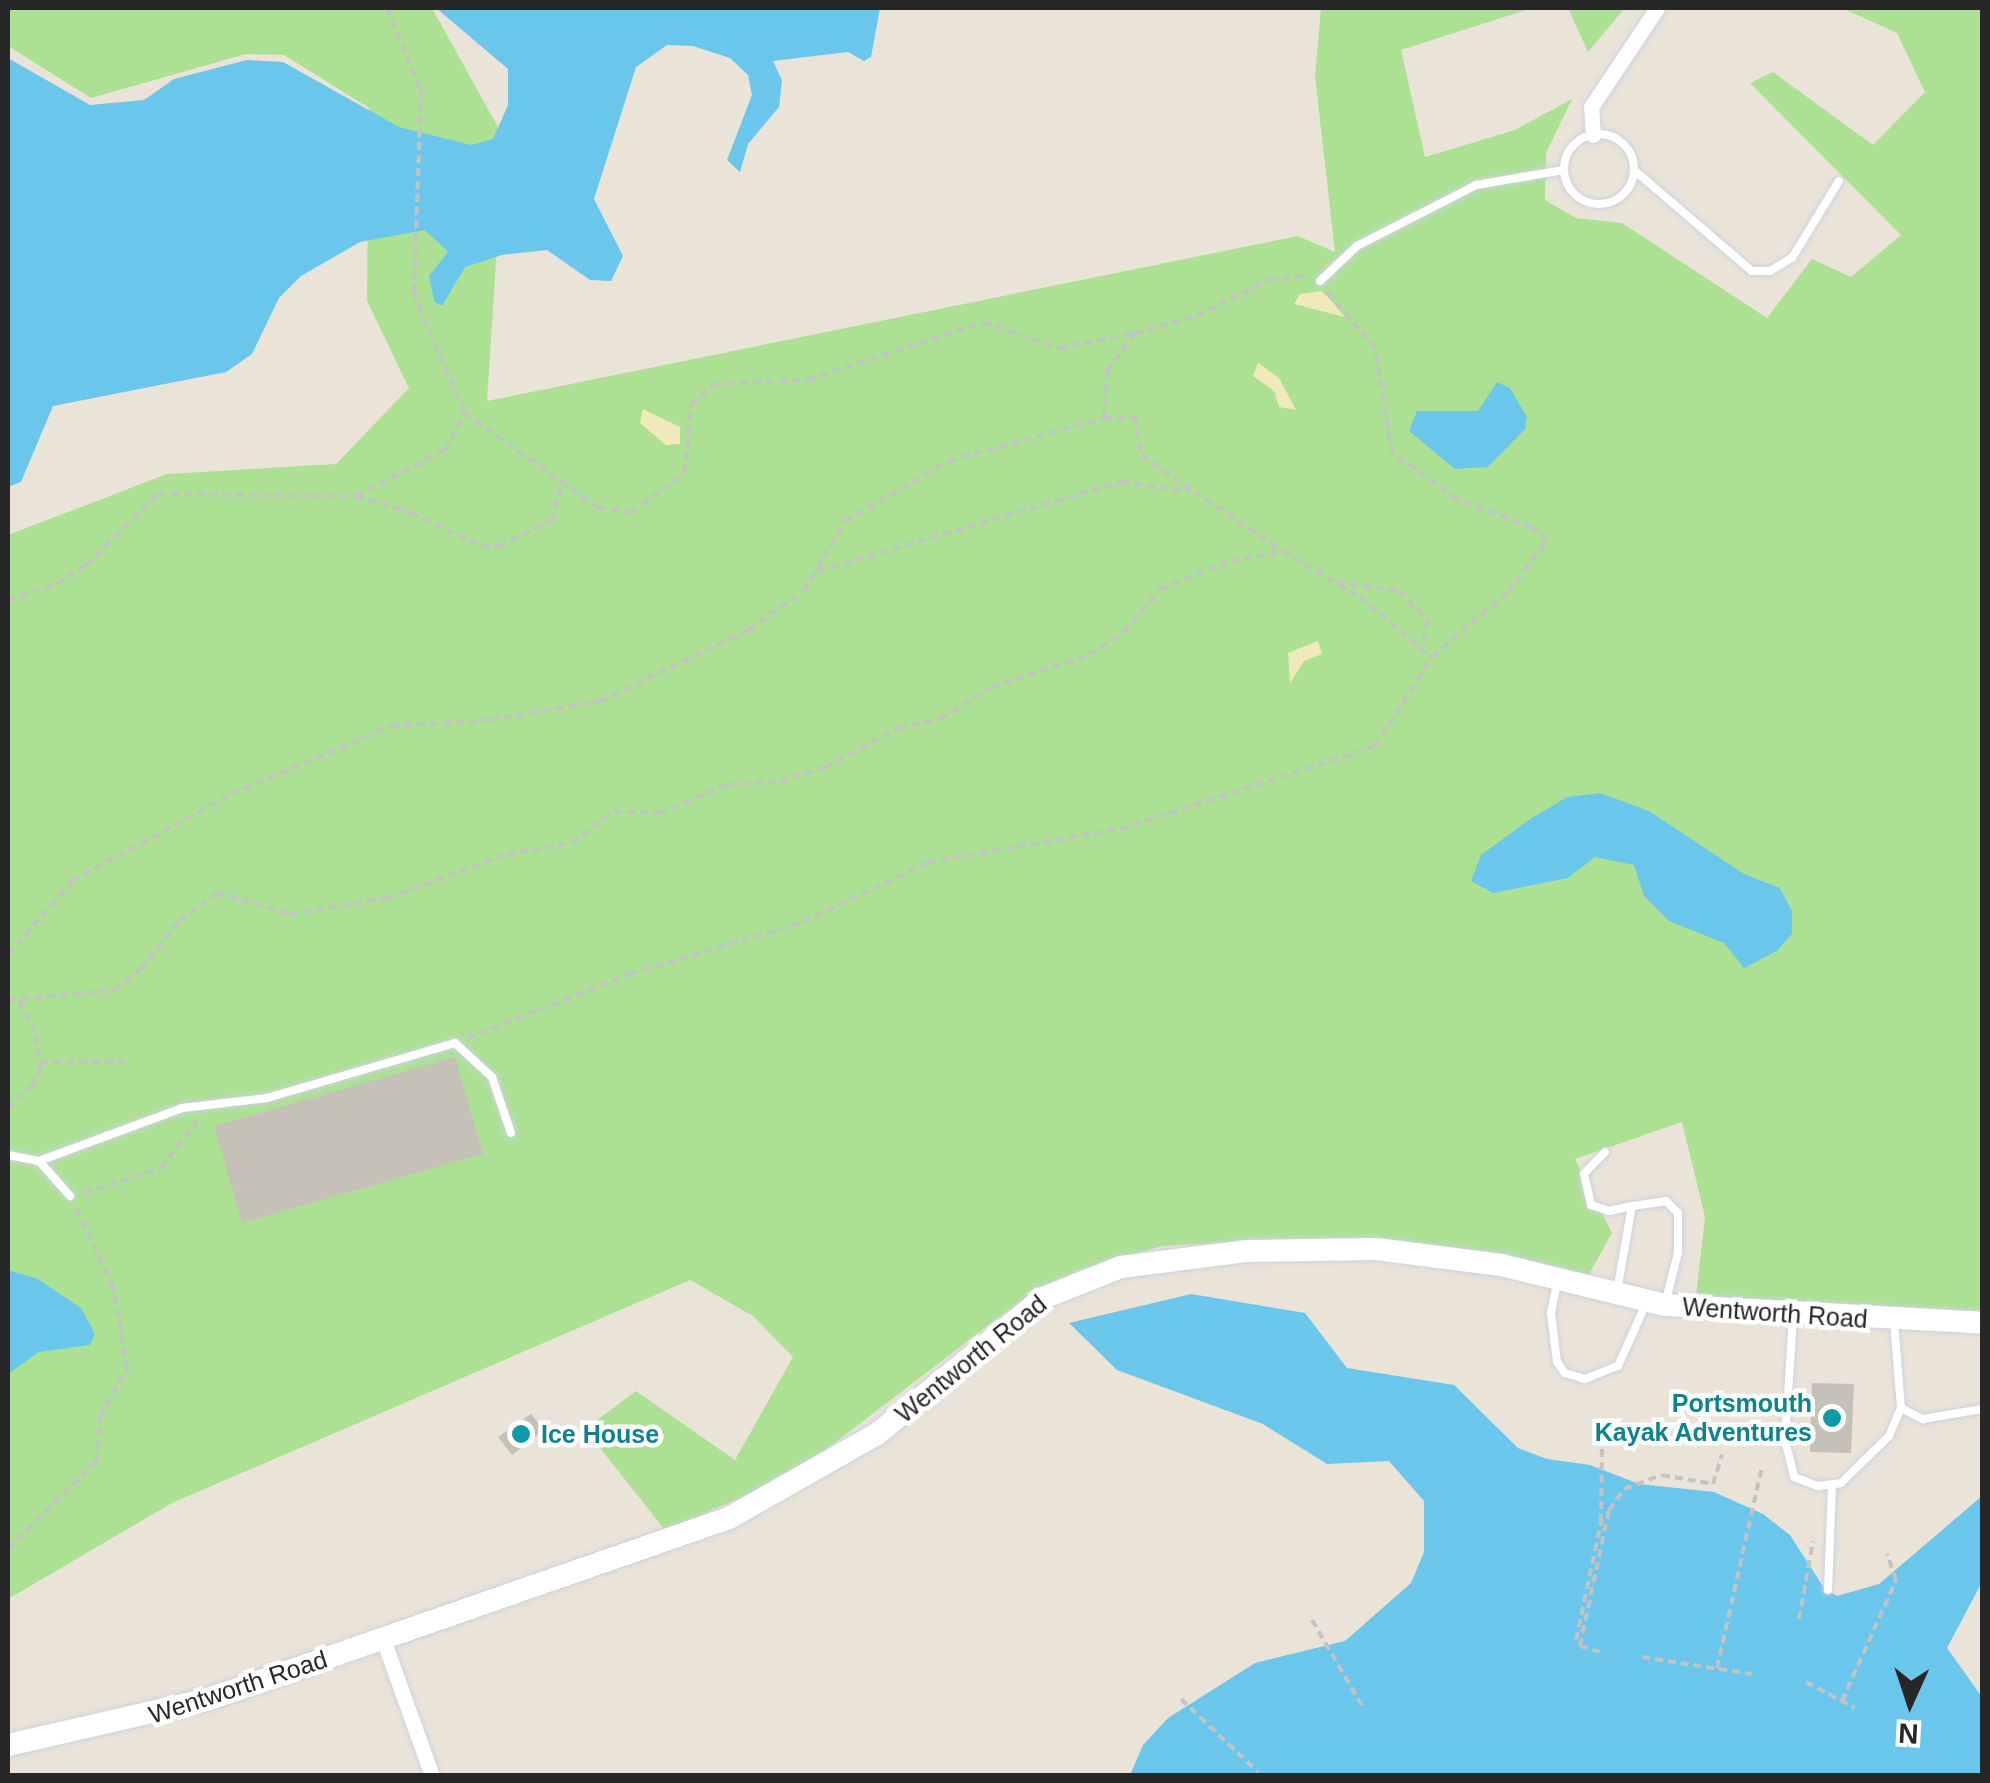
<!DOCTYPE html>
<html>
<head>
<meta charset="utf-8">
<style>
  body { margin:0 }
  #map { position:relative; width:1990px; height:1783px; overflow:hidden; background:#eae3d8; font-family:Helvetica,sans-serif }
  div>[style] { position:absolute }
  [style*='--x'] { left:calc(var(--x)*1px); top:calc(var(--y)*1px); width:calc(var(--w)*1px); rotate:calc(var(--a)*1deg) }
  .green>* { inset:0; background:#ace194 }
  .sand>* { inset:0; background:#f0e9ba }
  .water>* { inset:0; background:#6bc6ec }
  .building>* { inset:0; background:#c5c0b8 }
  .path>* { height:4px; margin-top:-2px; transform-origin:0; background:repeating-linear-gradient(90deg,#c3c3c3 0 8px,transparent 0 13px) }
  .roads { filter:drop-shadow(0 0 2px #ced1e0) drop-shadow(0 0 2px #ced1e0) }
  .lane>* { height:8px; margin:-4px; padding:0 4px; transform-origin:4px; border-radius:4px; background:#fff }
  .lane>.ring { margin:-4px; padding:0; box-sizing:content-box; background:none; border:8px solid #fff; border-radius:50% }
  .street>* { height:15px; margin:-7.5px; padding:0 7.5px; transform-origin:7.5px; border-radius:7.5px; background:#fff }
  .secondary>* { height:22px; margin:-11px; padding:0 11px; transform-origin:11px; border-radius:11px; background:#fff }
  .dots>* { width:28px; height:28px; translate:-50% -50%; box-sizing:border-box; border:5px solid #fff; border-radius:50% }
  span { translate:-50% -50%; white-space:nowrap; text-align:center; line-height:1.15; -webkit-text-stroke:9px #fff; paint-order:stroke }
  .street-label { font-size:25px; color:#272727 }
  .culture-label { font-size:25px; color:#0d838f; font-weight:700 }
  .right { translate:-100% -50%; text-align:right }
  .left { translate:0 -50%; text-align:left }
  .frame { position:absolute; inset:0; border:10px solid #272727; pointer-events:none }
  .north { position:absolute; left:1860px; top:1653px; width:100px; height:100px; -webkit-text-stroke:8px #fff; paint-order:stroke; rotate:183deg; font-size:28px; font-weight:700; line-height:40px; text-align:center; color:#272727 }
  .north::after { content:''; display:block; margin:auto; width:35px; height:45px; background:#272727; clip-path:polygon(50% 0,100% 100%,50% 72%,0 100%) }
</style>
</head>
<body>
<div id="map">
  <div class="green">
    <div style="clip-path:polygon(8px 8px,432px 8px,504px 138px,487px 401px,1298px 236px,1335px 252px,1315px 76px,1321px 8px,1532px 8px,1401px 50px,1425px 157px,1515px 130px,1572px 99px,1546px 153px,1545px 200px,1576px 218px,1622px 223px,1767px 318px,1812px 259px,1851px 277px,1901px 235px,1750px 83px,1773px 72px,1873px 145px,1925px 92px,1897px 33px,1842px 8px,1982px 8px,1982px 1311px,1696px 1296px,1705px 1217px,1682px 1122px,1575px 1159px,1612px 1233px,1588px 1276px,1415px 1243px,1324px 1238px,1162px 1246px,1076px 1271px,1003px 1314px,790px 1477px,665px 1530px,585px 1429px,636px 1391px,735px 1460px,793px 1357px,753px 1316px,690px 1280px,172px 1503px,8px 1599px,8px 535px,167px 474px,336px 464px,409px 388px,367px 301px,369px 108px,284px 55px,246px 54px,91px 98px,8px 46px)"></div>
    <div style="clip-path:polygon(1568px 8px,1625px 8px,1588px 52px)"></div>
  </div>
  <div class="sand">
    <div style="clip-path:polygon(1321px 291px,1329px 298px,1345px 317px,1294px 304px,1300px 294px)"></div>
    <div style="clip-path:polygon(1258px 363px,1279px 378px,1296px 410px,1279px 407px,1274px 391px,1253px 376px)"></div>
    <div style="clip-path:polygon(643px 409px,680px 427px,680px 444px,666px 445px,640px 423px)"></div>
    <div style="clip-path:polygon(1318px 641px,1322px 654px,1304px 661px,1290px 683px,1288px 653px)"></div>
  </div>
  <div class="water">
    <div style="clip-path:polygon(436px 8px,880px 8px,871px 57px,864px 61px,848px 52px,773px 61px,782px 80px,779px 107px,748px 144px,740px 172px,727px 160px,752px 95px,748px 75px,730px 58px,693px 46px,667px 45px,636px 67px,594px 199px,623px 256px,611px 281px,590px 280px,547px 250px,502px 255px,465px 267px,442px 306px,434px 301px,429px 276px,448px 252px,425px 230px,360px 242px,301px 276px,279px 298px,252px 354px,226px 372px,53px 406px,21px 482px,8px 487px,8px 58px,90px 105px,144px 100px,174px 79px,247px 60px,283px 62px,399px 127px,471px 145px,493px 139px,508px 105px,508px 69px)"></div>
    <div style="clip-path:polygon(1497px 382px,1510px 388px,1527px 417px,1525px 429px,1488px 467px,1455px 469px,1409px 431px,1417px 411px,1478px 411px)"></div>
    <div style="clip-path:polygon(1600px 793px,1649px 811px,1744px 874px,1780px 888px,1792px 911px,1792px 934px,1777px 951px,1744px 968px,1724px 943px,1669px 921px,1644px 896px,1634px 865px,1595px 857px,1568px 878px,1493px 893px,1471px 881px,1481px 855px,1530px 819px,1567px 797px)"></div>
    <div style="clip-path:polygon(8px 1270px,38px 1279px,81px 1308px,95px 1334px,90px 1345px,39px 1352px,8px 1374px)"></div>
    <div style="clip-path:polygon(1191px 1294px,1305px 1313px,1347px 1368px,1454px 1385px,1518px 1448px,1547px 1459px,1590px 1465px,1639px 1484px,1714px 1492px,1763px 1514px,1790px 1535px,1824px 1588px,1837px 1596px,1879px 1584px,1982px 1496px,1982px 1582px,1947px 1648px,1982px 1697px,1982px 1775px,1130px 1775px,1143px 1745px,1168px 1718px,1255px 1663px,1345px 1641px,1411px 1583px,1424px 1552px,1424px 1501px,1389px 1461px,1327px 1464px,1263px 1424px,1117px 1370px,1069px 1323px)"></div>
  </div>
  <div class="building">
    <div style="clip-path:polygon(455px 1057px,483px 1154px,242px 1223px,214px 1126px)"></div>
    <div style="clip-path:polygon(1812px 1383px,1854px 1384px,1851px 1453px,1810px 1452px)"></div>
    <div style="clip-path:polygon(531px 1414px,544px 1430px,512px 1455px,498px 1437px)"></div>
  </div>
  <div class="path">
    <div style="--x:387;--y:8;--w:89;--a:67.5"></div>
    <div style="--x:421;--y:90;--w:202;--a:92"></div>
    <div style="--x:414;--y:292;--w:16;--a:72"></div>
    <div style="--x:419;--y:307;--w:116;--a:66.5"></div>
    <div style="--x:465;--y:413;--w:163;--a:35.5"></div>
    <div style="--x:598;--y:508;--w:33;--a:7"></div>
    <div style="--x:631;--y:512;--w:67;--a:-35.8"></div>
    <div style="--x:685;--y:473;--w:68;--a:-85"></div>
    <div style="--x:691;--y:405;--w:31;--a:-42"></div>
    <div style="--x:714;--y:384;--w:94;--a:-2.4"></div>
    <div style="--x:808;--y:380;--w:184;--a:-18.3"></div>
    <div style="--x:983;--y:322;--w:80;--a:18.9"></div>
    <div style="--x:1059;--y:348;--w:77;--a:-11.2"></div>
    <div style="--x:1104;--y:418;--w:31;--a:-2"></div>
    <div style="--x:1135;--y:417;--w:38;--a:81"></div>
    <div style="--x:1141;--y:455;--w:171;--a:34.2"></div>
    <div style="--x:356;--y:496;--w:58;--a:17.2"></div>
    <div style="--x:411;--y:513;--w:77;--a:25.2"></div>
    <div style="--x:481;--y:546;--w:18;--a:0"></div>
    <div style="--x:499;--y:546;--w:59;--a:-25.3"></div>
    <div style="--x:552;--y:521;--w:42;--a:-76.3"></div>
    <div style="--x:818;--y:571;--w:316;--a:-16.4"></div>
    <div style="--x:1121;--y:482;--w:70;--a:7.4"></div>
    <div style="--x:1337;--y:582;--w:63;--a:8.3"></div>
    <div style="--x:1399;--y:591;--w:42;--a:46"></div>
    <div style="--x:1428;--y:621;--w:24;--a:105"></div>
    <div style="--x:8;--y:600;--w:52;--a:-18.1"></div>
    <div style="--x:57;--y:584;--w:35;--a:-33"></div>
    <div style="--x:86;--y:565;--w:101;--a:-44.6"></div>
    <div style="--x:158;--y:494;--w:198;--a:0.6"></div>
    <div style="--x:356;--y:496;--w:100;--a:-27.3"></div>
    <div style="--x:445;--y:450;--w:42;--a:-61.6"></div>
    <div style="--x:8;--y:955;--w:98;--a:-49.1"></div>
    <div style="--x:72;--y:881;--w:182;--a:-28.5"></div>
    <div style="--x:232;--y:794;--w:173;--a:-23.2"></div>
    <div style="--x:391;--y:726;--w:100;--a:-3.4"></div>
    <div style="--x:491;--y:720;--w:111;--a:-9.9"></div>
    <div style="--x:600;--y:701;--w:164;--a:-25.6"></div>
    <div style="--x:748;--y:630;--w:68;--a:-34.9"></div>
    <div style="--x:804;--y:591;--w:81;--a:-59.6"></div>
    <div style="--x:845;--y:521;--w:120;--a:-30"></div>
    <div style="--x:949;--y:461;--w:161;--a:-15.5"></div>
    <div style="--x:1104;--y:418;--w:47;--a:-86.3"></div>
    <div style="--x:1107;--y:371;--w:47;--a:-53.6"></div>
    <div style="--x:1135;--y:333;--w:63;--a:-15.6"></div>
    <div style="--x:1196;--y:316;--w:81;--a:-26.3"></div>
    <div style="--x:1269;--y:280;--w:38;--a:-6"></div>
    <div style="--x:8;--y:1000;--w:106;--a:-5.4"></div>
    <div style="--x:114;--y:990;--w:34;--a:-38"></div>
    <div style="--x:141;--y:969;--w:61;--a:-51.6"></div>
    <div style="--x:179;--y:921;--w:47;--a:-36.4"></div>
    <div style="--x:217;--y:893;--w:76;--a:16"></div>
    <div style="--x:290;--y:914;--w:98;--a:-9.4"></div>
    <div style="--x:387;--y:898;--w:128;--a:-20.1"></div>
    <div style="--x:507;--y:854;--w:66;--a:-9.6"></div>
    <div style="--x:572;--y:843;--w:53;--a:-37.3"></div>
    <div style="--x:614;--y:811;--w:45;--a:2.5"></div>
    <div style="--x:659;--y:813;--w:76;--a:-22.5"></div>
    <div style="--x:729;--y:784;--w:51;--a:-2.2"></div>
    <div style="--x:780;--y:782;--w:47;--a:-18.4"></div>
    <div style="--x:825;--y:767;--w:84;--a:-27.8"></div>
    <div style="--x:899;--y:728;--w:42;--a:-12.4"></div>
    <div style="--x:940;--y:719;--w:60;--a:-32.1"></div>
    <div style="--x:991;--y:687;--w:103;--a:-18.1"></div>
    <div style="--x:1089;--y:655;--w:42;--a:-33.3"></div>
    <div style="--x:1124;--y:632;--w:56;--a:-50.1"></div>
    <div style="--x:1160;--y:589;--w:76;--a:-21.5"></div>
    <div style="--x:1231;--y:561;--w:52;--a:-11.1"></div>
    <div style="--x:1282;--y:551;--w:91;--a:30.5"></div>
    <div style="--x:1360;--y:597;--w:93;--a:40.2"></div>
    <div style="--x:467;--y:1038;--w:175;--a:-21.4"></div>
    <div style="--x:630;--y:974;--w:181;--a:-16.7"></div>
    <div style="--x:803;--y:922;--w:139;--a:-25.6"></div>
    <div style="--x:928;--y:862;--w:195;--a:-9.8"></div>
    <div style="--x:1120;--y:829;--w:268;--a:-18"></div>
    <div style="--x:1375;--y:746;--w:106;--a:-57.4"></div>
    <div style="--x:1432;--y:657;--w:100;--a:-40.5"></div>
    <div style="--x:1508;--y:592;--w:65;--a:-53.1"></div>
    <div style="--x:1547;--y:540;--w:20;--a:-139"></div>
    <div style="--x:1532;--y:527;--w:80;--a:-159.5"></div>
    <div style="--x:1457;--y:499;--w:80;--a:-144.1"></div>
    <div style="--x:1392;--y:452;--w:105;--a:-99.3"></div>
    <div style="--x:1375;--y:348;--w:77;--a:-130.8"></div>
    <div style="--x:40;--y:1062;--w:89;--a:0"></div>
    <div style="--x:8;--y:1108;--w:33;--a:-43"></div>
    <div style="--x:32;--y:1086;--w:19;--a:-62"></div>
    <div style="--x:41;--y:1069;--w:37;--a:-99"></div>
    <div style="--x:35;--y:1032;--w:38;--a:-117"></div>
    <div style="--x:84;--y:1193;--w:81;--a:-18"></div>
    <div style="--x:161;--y:1168;--w:63;--a:-52.8"></div>
    <div style="--x:8;--y:1549;--w:125;--a:-44.7"></div>
    <div style="--x:97;--y:1461;--w:44;--a:-86.1"></div>
    <div style="--x:100;--y:1417;--w:56;--a:-61.1"></div>
    <div style="--x:127;--y:1368;--w:82;--a:-99.8"></div>
    <div style="--x:113;--y:1287;--w:89;--a:-115.1"></div>
    <div style="--x:1799;--y:1619;--w:79;--a:-79.8"></div>
    <div style="--x:1312;--y:1620;--w:103;--a:59.7"></div>
    <div style="--x:1576;--y:1640;--w:121;--a:-78"></div>
    <div style="--x:1601;--y:1522;--w:78;--a:-89.3"></div>
    <div style="--x:1600;--y:1652;--w:21;--a:-163"></div>
    <div style="--x:1580;--y:1646;--w:139;--a:-78"></div>
    <div style="--x:1609;--y:1510;--w:26;--a:-54"></div>
    <div style="--x:1624;--y:1489;--w:40;--a:-20.2"></div>
    <div style="--x:1662;--y:1475;--w:52;--a:10"></div>
    <div style="--x:1713;--y:1484;--w:31;--a:-73"></div>
    <div style="--x:1642;--y:1657;--w:111;--a:8.8"></div>
    <div style="--x:1717;--y:1668;--w:207;--a:-77.4"></div>
    <div style="--x:1806;--y:1682;--w:55;--a:28"></div>
    <div style="--x:1181;--y:1699;--w:106;--a:43.5"></div>
    <div style="--x:1842;--y:1701;--w:133;--a:-65.9"></div>
    <div style="--x:1896;--y:1580;--w:28;--a:-109"></div>
  </div>
  <div class="roads">
    <div class="lane">
      <div class="ring" style="left:1564px;top:134px;width:62px;height:62px"></div>
      <div style="--x:1634;--y:170;--w:155;--a:40.6"></div>
      <div style="--x:1752;--y:271;--w:18;--a:0"></div>
      <div style="--x:1770;--y:271;--w:26;--a:-31"></div>
      <div style="--x:1792;--y:258;--w:90;--a:-58.6"></div>
      <div style="--x:1320;--y:281;--w:51;--a:-43.4"></div>
      <div style="--x:1357;--y:246;--w:134;--a:-27.1"></div>
      <div style="--x:1476;--y:185;--w:89;--a:-9.7"></div>
      <div style="--x:1605;--y:1152;--w:30;--a:134"></div>
      <div style="--x:1584;--y:1174;--w:32;--a:77"></div>
      <div style="--x:1591;--y:1205;--w:19;--a:18"></div>
      <div style="--x:1609;--y:1211;--w:24;--a:-12"></div>
      <div style="--x:8;--y:1155;--w:32;--a:11"></div>
      <div style="--x:39;--y:1161;--w:47;--a:48.5"></div>
      <div style="--x:39;--y:1161;--w:153;--a:-20.3"></div>
      <div style="--x:182;--y:1108;--w:86;--a:-6.7"></div>
      <div style="--x:267;--y:1098;--w:196;--a:-16.3"></div>
      <div style="--x:455;--y:1043;--w:50;--a:42.6"></div>
      <div style="--x:492;--y:1077;--w:59;--a:71.3"></div>
      <div style="--x:1557;--y:1284;--w:30;--a:102"></div>
      <div style="--x:1551;--y:1313;--w:49;--a:83"></div>
      <div style="--x:1557;--y:1362;--w:14;--a:54"></div>
      <div style="--x:1565;--y:1373;--w:21;--a:17"></div>
      <div style="--x:1585;--y:1379;--w:35;--a:-22"></div>
      <div style="--x:1618;--y:1366;--w:66;--a:-65.8"></div>
      <div style="--x:1617;--y:1291;--w:86;--a:-80"></div>
      <div style="--x:1632;--y:1206;--w:34;--a:-8"></div>
      <div style="--x:1666;--y:1201;--w:17;--a:45"></div>
      <div style="--x:1678;--y:1213;--w:40;--a:90"></div>
      <div style="--x:1678;--y:1253;--w:53;--a:104.3"></div>
      <div style="--x:1793;--y:1317;--w:123;--a:93.7"></div>
      <div style="--x:1785;--y:1440;--w:38;--a:76"></div>
      <div style="--x:1794;--y:1477;--w:26;--a:21"></div>
      <div style="--x:1818;--y:1486;--w:23;--a:-7"></div>
      <div style="--x:1841;--y:1483;--w:67;--a:-44.4"></div>
      <div style="--x:1889;--y:1436;--w:30;--a:-67"></div>
      <div style="--x:1894;--y:1321;--w:87;--a:85.4"></div>
      <div style="--x:1901;--y:1408;--w:25;--a:27"></div>
      <div style="--x:1923;--y:1419;--w:60;--a:-9.6"></div>
      <div style="--x:1828;--y:1590;--w:106;--a:-87.8"></div>
    </div>
    <div class="street">
      <div style="--x:1593;--y:135;--w:28;--a:-94"></div>
      <div style="--x:1591;--y:107;--w:119;--a:-56.3"></div>
      <div style="--x:383;--y:1639;--w:145;--a:70.3"></div>
    </div>
    <div class="secondary">
      <div style="--x:8;--y:1745;--w:206;--a:-12.9"></div>
      <div style="--x:209;--y:1699;--w:551;--a:-19.19"></div>
      <div style="--x:729;--y:1518;--w:170;--a:-29.6"></div>
      <div style="--x:877;--y:1434;--w:215;--a:-39.3"></div>
      <div style="--x:1043;--y:1298;--w:84;--a:-21.7"></div>
      <div style="--x:1121;--y:1267;--w:128;--a:-7.2"></div>
      <div style="--x:1248;--y:1251;--w:128;--a:-0.9"></div>
      <div style="--x:1376;--y:1249;--w:126;--a:7.3"></div>
      <div style="--x:1501;--y:1265;--w:169;--a:13.7"></div>
      <div style="--x:1665;--y:1305;--w:318;--a:3.2"></div>
    </div>
  </div>
  <div class="dots">
    <div style="left:1832px;top:1418px;background:#0f9aa8"></div>
    <div style="left:521px;top:1434px;background:#0f9aa8"></div>
  </div>
  <div class="street-label">
    <span style="left:1775px;top:1313px;rotate:4deg">Wentworth Road</span>
    <span style="left:971px;top:1359px;rotate:-39deg">Wentworth Road</span>
    <span style="left:238px;top:1687px;rotate:-18deg">Wentworth Road</span>
  </div>
  <div class="culture-label">
    <span class="right" style="left:1812px;top:1418px">Portsmouth<br>Kayak Adventures</span>
    <span class="left" style="left:541px;top:1434px">Ice House</span>
  </div>
  <div class="frame"></div>
  <div class="north">N</div>
</div>
</body>
</html>
